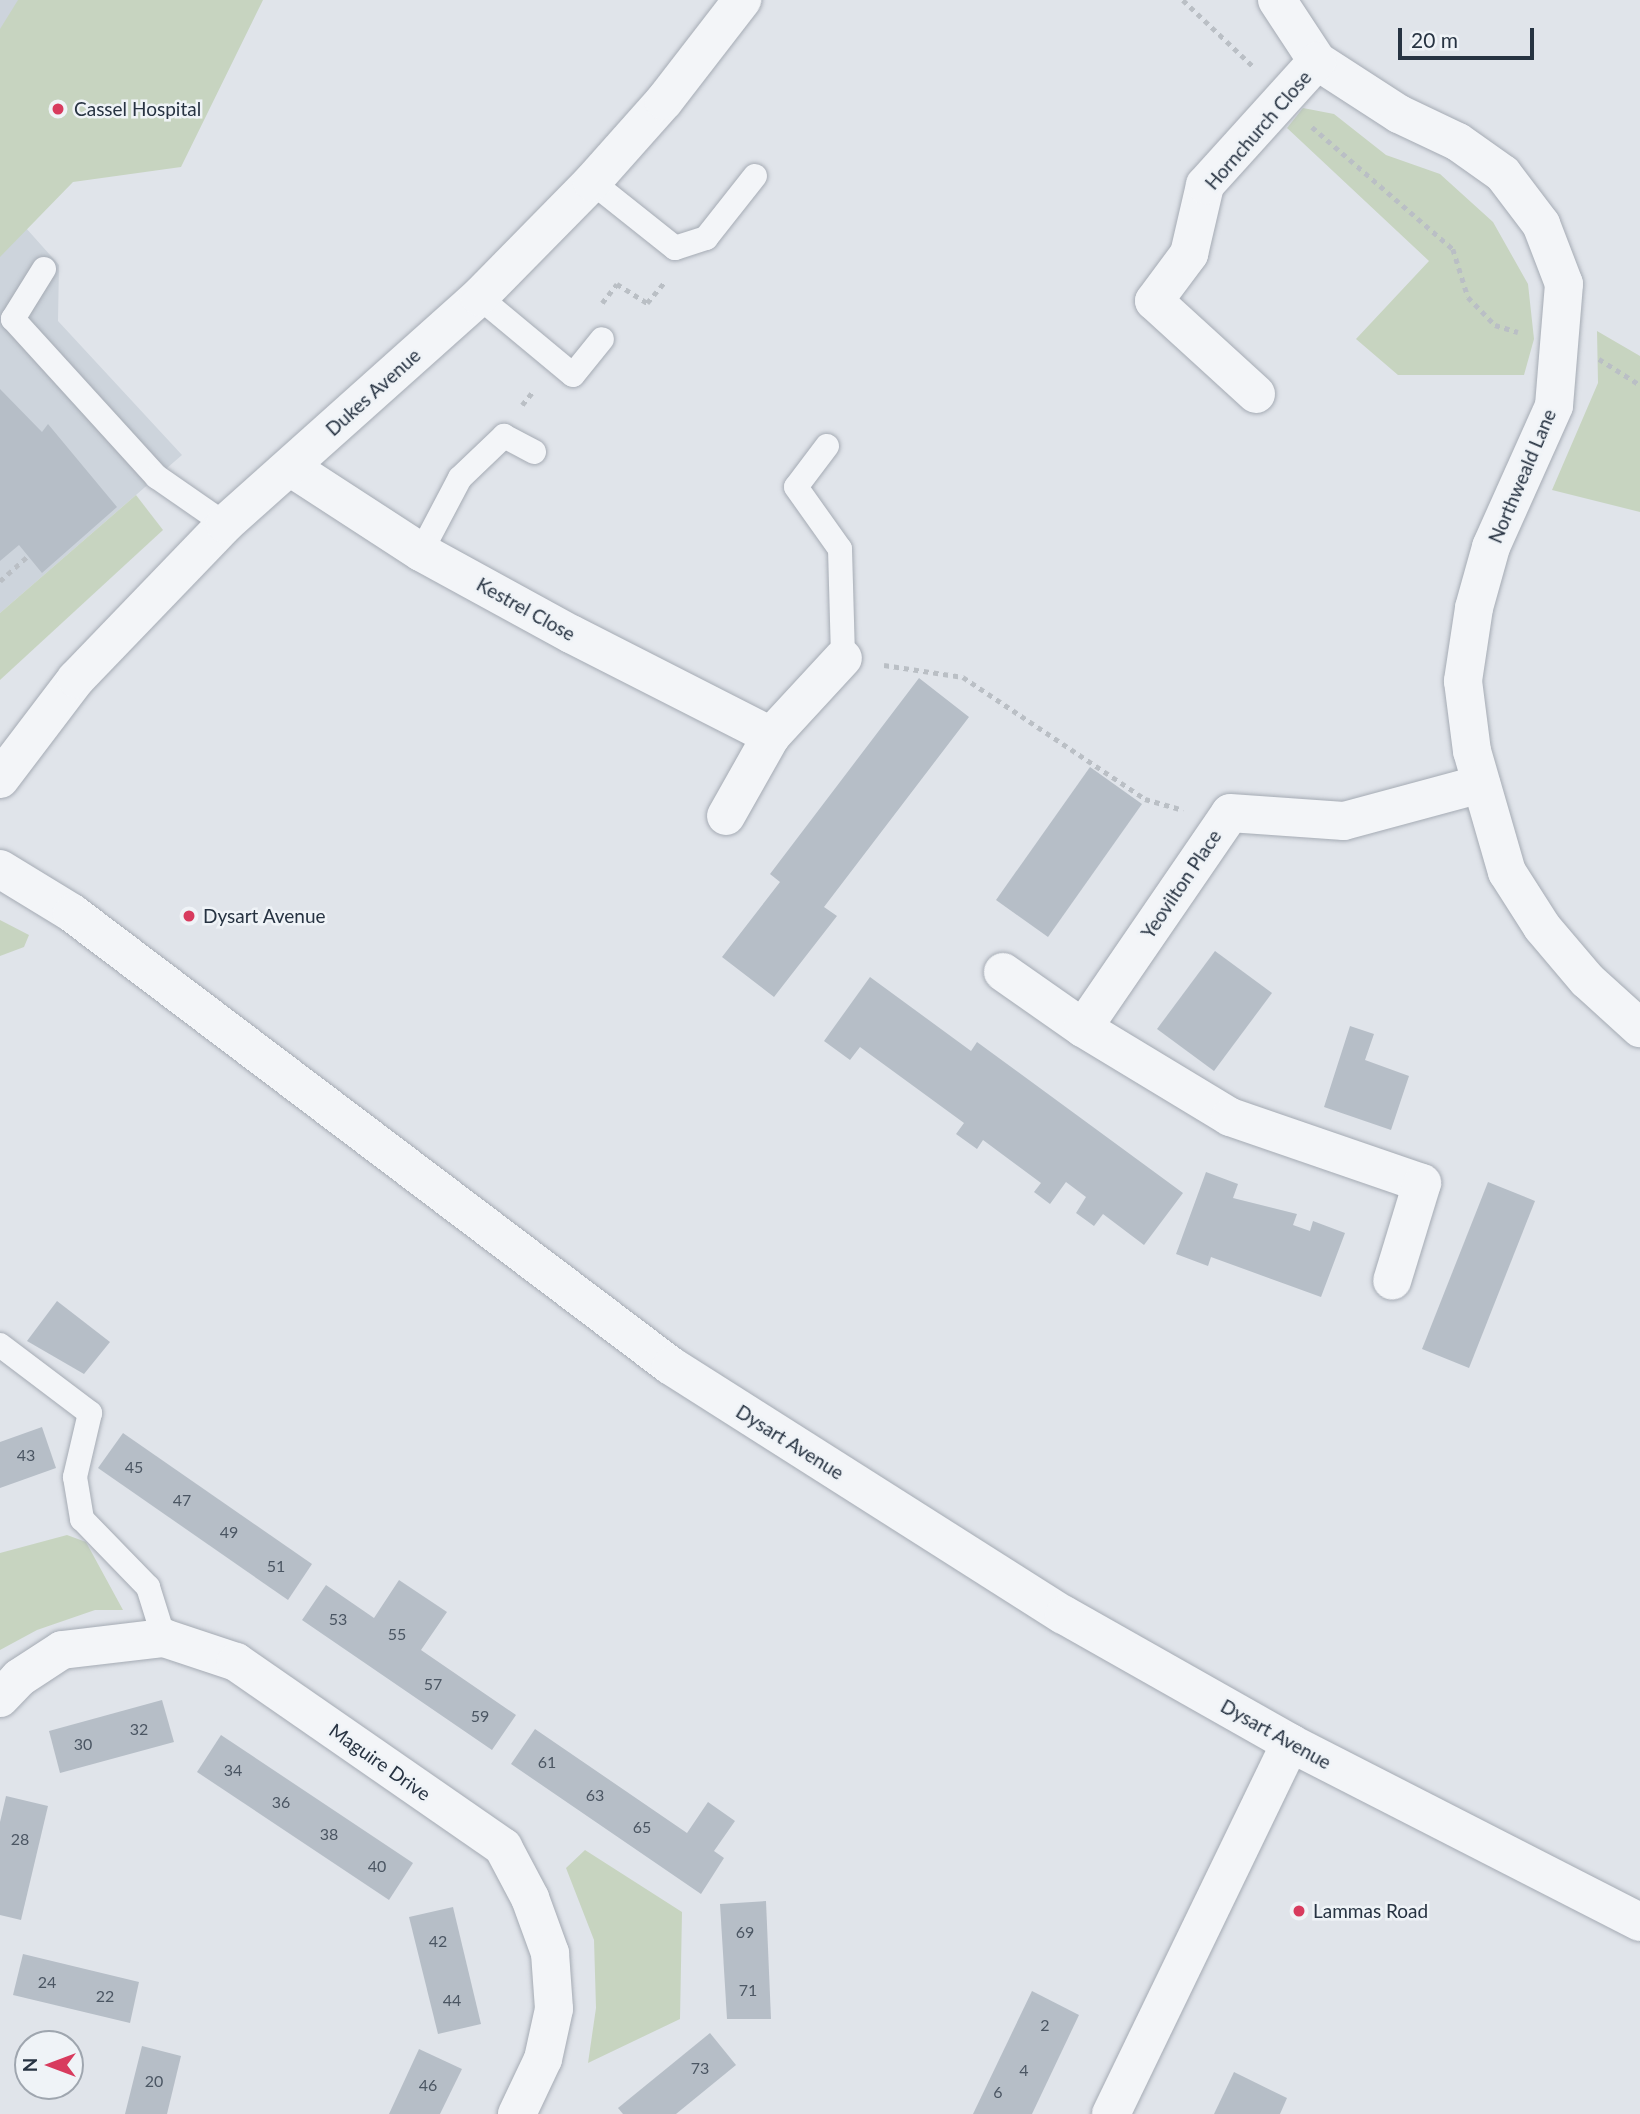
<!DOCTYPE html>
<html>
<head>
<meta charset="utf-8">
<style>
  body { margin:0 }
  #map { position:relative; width:1640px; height:2114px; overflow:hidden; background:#e0e4ea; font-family:Lato,sans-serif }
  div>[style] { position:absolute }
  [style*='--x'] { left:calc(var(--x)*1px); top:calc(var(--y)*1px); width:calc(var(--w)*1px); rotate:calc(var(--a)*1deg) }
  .built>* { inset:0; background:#cdd4dc }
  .green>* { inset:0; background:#c7d4c0 }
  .building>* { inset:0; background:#b6bec7 }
  .path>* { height:4.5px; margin-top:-2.25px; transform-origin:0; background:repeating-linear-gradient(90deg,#babfc5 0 5px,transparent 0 10px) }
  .roads { filter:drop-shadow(0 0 2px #a5abb4) drop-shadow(0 0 2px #a5abb4) }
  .service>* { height:24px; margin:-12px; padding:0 12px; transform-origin:12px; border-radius:12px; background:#f3f5f8 }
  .minor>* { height:38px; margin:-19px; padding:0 19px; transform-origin:19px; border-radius:19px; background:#f3f5f8 }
  .tertiary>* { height:38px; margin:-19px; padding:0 19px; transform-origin:19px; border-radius:19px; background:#f3f5f8 }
  .dots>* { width:19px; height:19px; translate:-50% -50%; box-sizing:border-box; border:4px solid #eff3f7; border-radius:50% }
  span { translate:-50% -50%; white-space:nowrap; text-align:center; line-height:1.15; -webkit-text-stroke:5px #eff3f7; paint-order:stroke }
  .number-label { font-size:16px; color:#4b5663 }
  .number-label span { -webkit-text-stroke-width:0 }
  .poi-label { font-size:19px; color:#273342 }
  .left { translate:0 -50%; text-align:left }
  .street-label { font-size:19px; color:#273342 }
  .north { position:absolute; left:14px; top:2030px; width:70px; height:70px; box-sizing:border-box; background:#eff3f7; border:2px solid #9fa6af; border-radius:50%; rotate:270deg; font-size:19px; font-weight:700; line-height:28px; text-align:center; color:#273342 }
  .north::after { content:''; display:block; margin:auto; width:24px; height:32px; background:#d83b5e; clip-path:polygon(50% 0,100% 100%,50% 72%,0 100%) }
  .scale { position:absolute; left:1398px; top:28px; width:136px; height:32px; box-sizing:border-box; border:4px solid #273342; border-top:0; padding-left:9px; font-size:21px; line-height:24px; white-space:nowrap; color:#273342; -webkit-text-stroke:5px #eff3f7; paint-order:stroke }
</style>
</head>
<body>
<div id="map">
  <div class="built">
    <div style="clip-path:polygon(0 0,215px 0,17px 218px,59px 265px,58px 321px,182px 455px,0 613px)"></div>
  </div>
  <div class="green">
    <div style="clip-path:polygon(18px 0,263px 0,181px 167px,73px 182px,0 257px,0 29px)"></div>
    <div style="clip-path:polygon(1303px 108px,1334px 114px,1386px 155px,1440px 174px,1493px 222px,1528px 284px,1534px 339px,1524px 375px,1398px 375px,1356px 339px,1429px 261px,1287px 128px)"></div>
    <div style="clip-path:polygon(1597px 331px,1640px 356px,1640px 512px,1552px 490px,1598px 383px)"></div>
    <div style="clip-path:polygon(136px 495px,163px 530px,0 680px,0 613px)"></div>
    <div style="clip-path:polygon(0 920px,29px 935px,24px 947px,0 956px)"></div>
    <div style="clip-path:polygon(67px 1535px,86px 1542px,123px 1610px,95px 1610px,37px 1630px,0 1650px,0 1553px)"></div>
    <div style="clip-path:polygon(585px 1850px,682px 1912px,680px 2019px,588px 2063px,596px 2008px,594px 1940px,566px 1868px)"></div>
  </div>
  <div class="building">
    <div style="clip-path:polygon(0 389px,42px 432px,48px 424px,117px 507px,42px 573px,19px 545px,0 561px)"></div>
    <div style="clip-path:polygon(919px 678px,969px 717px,824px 907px,837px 916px,774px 997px,722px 957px,780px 882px,770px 874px)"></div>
    <div style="clip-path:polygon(1090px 767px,1142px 804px,1048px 937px,996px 900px)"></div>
    <div style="clip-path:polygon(1215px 951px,1272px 993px,1214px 1071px,1157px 1029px)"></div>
    <div style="clip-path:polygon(870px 977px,971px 1051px,977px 1042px,1183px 1193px,1144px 1245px,1103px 1214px,1094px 1226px,1076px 1213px,1086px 1197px,1066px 1182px,1050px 1204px,1034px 1192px,1041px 1183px,983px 1140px,977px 1149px,956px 1134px,964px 1123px,860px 1047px,850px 1060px,824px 1041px)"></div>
    <div style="clip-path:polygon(1350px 1026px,1374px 1034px,1365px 1060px,1409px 1076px,1391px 1130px,1324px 1107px)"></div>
    <div style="clip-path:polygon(1206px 1172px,1238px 1184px,1233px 1198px,1297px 1214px,1293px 1225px,1310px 1231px,1313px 1221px,1345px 1233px,1321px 1297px,1211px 1257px,1208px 1266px,1176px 1254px)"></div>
    <div style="clip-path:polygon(1488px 1182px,1535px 1201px,1469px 1368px,1422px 1349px)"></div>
    <div style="clip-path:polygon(57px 1301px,110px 1342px,84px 1374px,27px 1341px)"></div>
    <div style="clip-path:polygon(42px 1427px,56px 1468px,0 1488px,0 1442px)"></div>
    <div style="clip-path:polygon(123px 1433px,312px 1564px,288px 1600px,98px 1468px)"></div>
    <div style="clip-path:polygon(399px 1580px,447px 1612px,421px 1650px,516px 1715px,492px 1750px,302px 1620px,326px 1585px,374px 1618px)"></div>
    <div style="clip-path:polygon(162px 1700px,174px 1742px,60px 1773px,49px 1731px)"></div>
    <div style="clip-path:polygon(535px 1729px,687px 1833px,708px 1802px,735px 1821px,714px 1851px,724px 1858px,701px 1894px,511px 1764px)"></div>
    <div style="clip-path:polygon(221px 1735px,413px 1863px,389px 1900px,197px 1772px)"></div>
    <div style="clip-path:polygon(6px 1796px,48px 1806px,21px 1920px,0 1915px,0 1822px)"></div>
    <div style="clip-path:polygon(766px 1901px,771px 2019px,727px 2019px,720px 1904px)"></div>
    <div style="clip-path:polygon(453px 1907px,481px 2024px,438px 2034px,409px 1917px)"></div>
    <div style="clip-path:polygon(23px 1954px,139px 1982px,130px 2023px,13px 1995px)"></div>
    <div style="clip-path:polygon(1032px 1991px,1079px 2015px,1032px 2114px,973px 2114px)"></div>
    <div style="clip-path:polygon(710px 2033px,736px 2065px,676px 2114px,623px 2114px,618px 2108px)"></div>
    <div style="clip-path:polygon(142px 2046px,181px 2056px,167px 2114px,125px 2114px)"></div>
    <div style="clip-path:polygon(419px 2049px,462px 2069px,440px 2114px,389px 2114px)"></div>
    <div style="clip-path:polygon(1234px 2072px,1287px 2098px,1280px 2114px,1214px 2114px)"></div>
  </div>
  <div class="path">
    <div style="--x:1183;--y:0;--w:99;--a:43.4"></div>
    <div style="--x:1312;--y:127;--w:186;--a:40.9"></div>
    <div style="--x:1453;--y:249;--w:50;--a:72.6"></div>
    <div style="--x:1468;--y:297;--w:39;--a:46"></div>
    <div style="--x:1495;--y:325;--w:24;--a:17"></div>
    <div style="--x:602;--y:303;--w:24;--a:-52"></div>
    <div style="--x:617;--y:284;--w:36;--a:32"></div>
    <div style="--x:647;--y:303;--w:26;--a:-50"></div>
    <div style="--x:1599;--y:359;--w:49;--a:32.4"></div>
    <div style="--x:522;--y:405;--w:19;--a:-51"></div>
    <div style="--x:0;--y:581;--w:38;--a:-42"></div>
    <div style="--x:884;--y:665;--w:80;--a:8.6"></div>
    <div style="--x:963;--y:677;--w:219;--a:33.8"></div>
    <div style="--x:1145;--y:799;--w:40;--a:16"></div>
  </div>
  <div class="roads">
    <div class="service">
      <div style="--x:592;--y:182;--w:106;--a:38.5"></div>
      <div style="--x:675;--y:248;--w:33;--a:-18"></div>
      <div style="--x:706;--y:238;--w:79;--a:-51.7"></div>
      <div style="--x:44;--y:269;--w:59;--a:121.8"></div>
      <div style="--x:13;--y:319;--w:214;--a:47.7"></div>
      <div style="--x:157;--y:477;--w:83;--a:34.7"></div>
      <div style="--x:479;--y:297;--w:122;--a:39.7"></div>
      <div style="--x:573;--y:375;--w:46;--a:-51.1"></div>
      <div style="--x:827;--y:446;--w:51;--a:127.1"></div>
      <div style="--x:796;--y:487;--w:76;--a:54.6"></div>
      <div style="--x:840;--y:549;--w:109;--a:88.4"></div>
      <div style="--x:421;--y:552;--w:84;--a:-62.2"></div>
      <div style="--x:460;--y:478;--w:61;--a:-43.7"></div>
      <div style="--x:504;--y:436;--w:34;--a:28"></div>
      <div style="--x:0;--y:1345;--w:113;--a:37.1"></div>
      <div style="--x:90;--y:1413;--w:66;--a:103.2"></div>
      <div style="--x:75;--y:1477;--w:43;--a:80.5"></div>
      <div style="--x:82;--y:1519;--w:95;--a:45.9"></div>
      <div style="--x:148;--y:1587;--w:53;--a:72.6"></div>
    </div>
    <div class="minor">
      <div style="--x:1277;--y:0;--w:73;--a:56.7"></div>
      <div style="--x:1317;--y:61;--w:98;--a:32.9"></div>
      <div style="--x:1399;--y:114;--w:65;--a:25.4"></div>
      <div style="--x:1458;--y:142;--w:55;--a:35.4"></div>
      <div style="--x:1503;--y:174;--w:63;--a:52.8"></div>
      <div style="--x:1541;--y:224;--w:64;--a:69"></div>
      <div style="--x:1564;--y:284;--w:122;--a:94.7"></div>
      <div style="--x:1554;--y:406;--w:154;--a:114.1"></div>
      <div style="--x:1491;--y:547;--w:63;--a:105.6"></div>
      <div style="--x:1474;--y:608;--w:74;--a:98.6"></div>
      <div style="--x:1463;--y:681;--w:71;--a:82.7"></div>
      <div style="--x:1472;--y:751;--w:126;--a:73.9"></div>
      <div style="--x:1507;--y:872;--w:65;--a:57.5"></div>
      <div style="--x:1542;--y:927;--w:70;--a:49.7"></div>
      <div style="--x:1587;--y:980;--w:72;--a:42.2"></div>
      <div style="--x:1256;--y:394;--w:138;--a:-137.6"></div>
      <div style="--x:1154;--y:301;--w:59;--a:-53.3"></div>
      <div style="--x:1189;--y:254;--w:71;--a:-76.9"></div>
      <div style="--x:1205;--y:185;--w:167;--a:-47.9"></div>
      <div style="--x:290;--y:467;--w:156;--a:33"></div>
      <div style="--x:421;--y:552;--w:171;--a:28.7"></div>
      <div style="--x:571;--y:634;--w:225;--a:27"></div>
      <div style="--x:726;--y:816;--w:92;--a:-60.6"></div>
      <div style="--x:771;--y:736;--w:106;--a:-47.3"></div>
      <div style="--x:0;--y:869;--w:84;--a:31.4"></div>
      <div style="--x:72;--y:913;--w:751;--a:37.1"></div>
      <div style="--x:671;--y:1366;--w:465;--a:32.4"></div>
      <div style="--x:1064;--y:1615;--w:260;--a:29.5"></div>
      <div style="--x:1290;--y:1743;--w:393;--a:27.1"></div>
      <div style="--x:1003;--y:972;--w:98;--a:35"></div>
      <div style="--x:1083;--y:1028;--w:172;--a:31.2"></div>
      <div style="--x:1230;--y:1117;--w:203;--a:19"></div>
      <div style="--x:1422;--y:1183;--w:102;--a:107"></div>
      <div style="--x:1083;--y:1028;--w:260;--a:-55.6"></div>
      <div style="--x:1230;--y:813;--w:114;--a:4"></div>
      <div style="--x:1344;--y:821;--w:142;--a:-15.1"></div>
      <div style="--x:0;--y:1698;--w:28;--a:-46"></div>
      <div style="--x:19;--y:1678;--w:51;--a:-33.1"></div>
      <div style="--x:62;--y:1650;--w:103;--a:-6.7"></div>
      <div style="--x:164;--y:1638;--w:76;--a:18.4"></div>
      <div style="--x:236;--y:1662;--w:325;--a:34.7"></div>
      <div style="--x:503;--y:1847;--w:58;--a:62.1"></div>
      <div style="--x:530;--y:1898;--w:59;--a:70"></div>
      <div style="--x:550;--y:1953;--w:56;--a:85.9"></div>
      <div style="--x:554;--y:2009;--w:51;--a:102.4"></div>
      <div style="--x:543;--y:2059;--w:61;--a:115.3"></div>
      <div style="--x:1111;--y:2114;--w:412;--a:-64.2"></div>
    </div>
    <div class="tertiary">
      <div style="--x:0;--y:779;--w:126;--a:-52.8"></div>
      <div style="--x:76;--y:679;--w:215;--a:-46.1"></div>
      <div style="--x:225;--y:524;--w:341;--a:-41.8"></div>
      <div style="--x:479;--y:297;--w:161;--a:-45.5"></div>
      <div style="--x:592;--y:182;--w:108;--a:-48.4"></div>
      <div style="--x:664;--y:101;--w:128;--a:-52.3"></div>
    </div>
  </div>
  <div class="dots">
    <div style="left:58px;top:109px;background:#d83b5e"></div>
    <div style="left:189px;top:916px;background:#d83b5e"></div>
    <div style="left:1299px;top:1911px;background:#d83b5e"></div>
  </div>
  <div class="number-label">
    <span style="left:26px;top:1455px">43</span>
    <span style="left:134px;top:1467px">45</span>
    <span style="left:182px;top:1500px">47</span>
    <span style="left:229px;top:1532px">49</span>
    <span style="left:276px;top:1566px">51</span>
    <span style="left:338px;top:1619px">53</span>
    <span style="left:397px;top:1634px">55</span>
    <span style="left:433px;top:1684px">57</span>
    <span style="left:480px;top:1716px">59</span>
    <span style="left:139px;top:1729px">32</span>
    <span style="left:83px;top:1744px">30</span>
    <span style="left:547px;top:1762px">61</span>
    <span style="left:233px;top:1770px">34</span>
    <span style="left:595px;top:1795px">63</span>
    <span style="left:281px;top:1802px">36</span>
    <span style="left:642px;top:1827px">65</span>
    <span style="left:329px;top:1834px">38</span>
    <span style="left:20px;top:1839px">28</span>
    <span style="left:377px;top:1866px">40</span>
    <span style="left:745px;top:1932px">69</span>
    <span style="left:438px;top:1941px">42</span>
    <span style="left:47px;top:1982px">24</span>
    <span style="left:748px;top:1990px">71</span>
    <span style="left:105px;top:1996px">22</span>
    <span style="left:452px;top:2000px">44</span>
    <span style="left:1045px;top:2025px">2</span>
    <span style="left:700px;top:2068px">73</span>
    <span style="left:1024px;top:2070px">4</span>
    <span style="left:154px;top:2081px">20</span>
    <span style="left:428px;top:2085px">46</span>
    <span style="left:998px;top:2092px">6</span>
  </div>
  <div class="poi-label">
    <span class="left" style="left:74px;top:109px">Cassel Hospital</span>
    <span class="left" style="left:203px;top:916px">Dysart Avenue</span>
    <span class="left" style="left:1313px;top:1911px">Lammas Road</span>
  </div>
  <div class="street-label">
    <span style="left:1258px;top:130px;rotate:-49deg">Hornchurch Close</span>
    <span style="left:373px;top:392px;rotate:-42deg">Dukes Avenue</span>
    <span style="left:1522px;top:476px;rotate:-67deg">Northweald Lane</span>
    <span style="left:526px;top:609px;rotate:29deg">Kestrel Close</span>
    <span style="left:1181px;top:884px;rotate:-56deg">Yeovilton Place</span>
    <span style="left:790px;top:1442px;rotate:32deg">Dysart Avenue</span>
    <span style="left:1276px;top:1734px;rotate:29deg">Dysart Avenue</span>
    <span style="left:380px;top:1762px;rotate:35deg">Maguire Drive</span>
  </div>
  <div class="north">N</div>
  <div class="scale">20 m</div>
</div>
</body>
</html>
